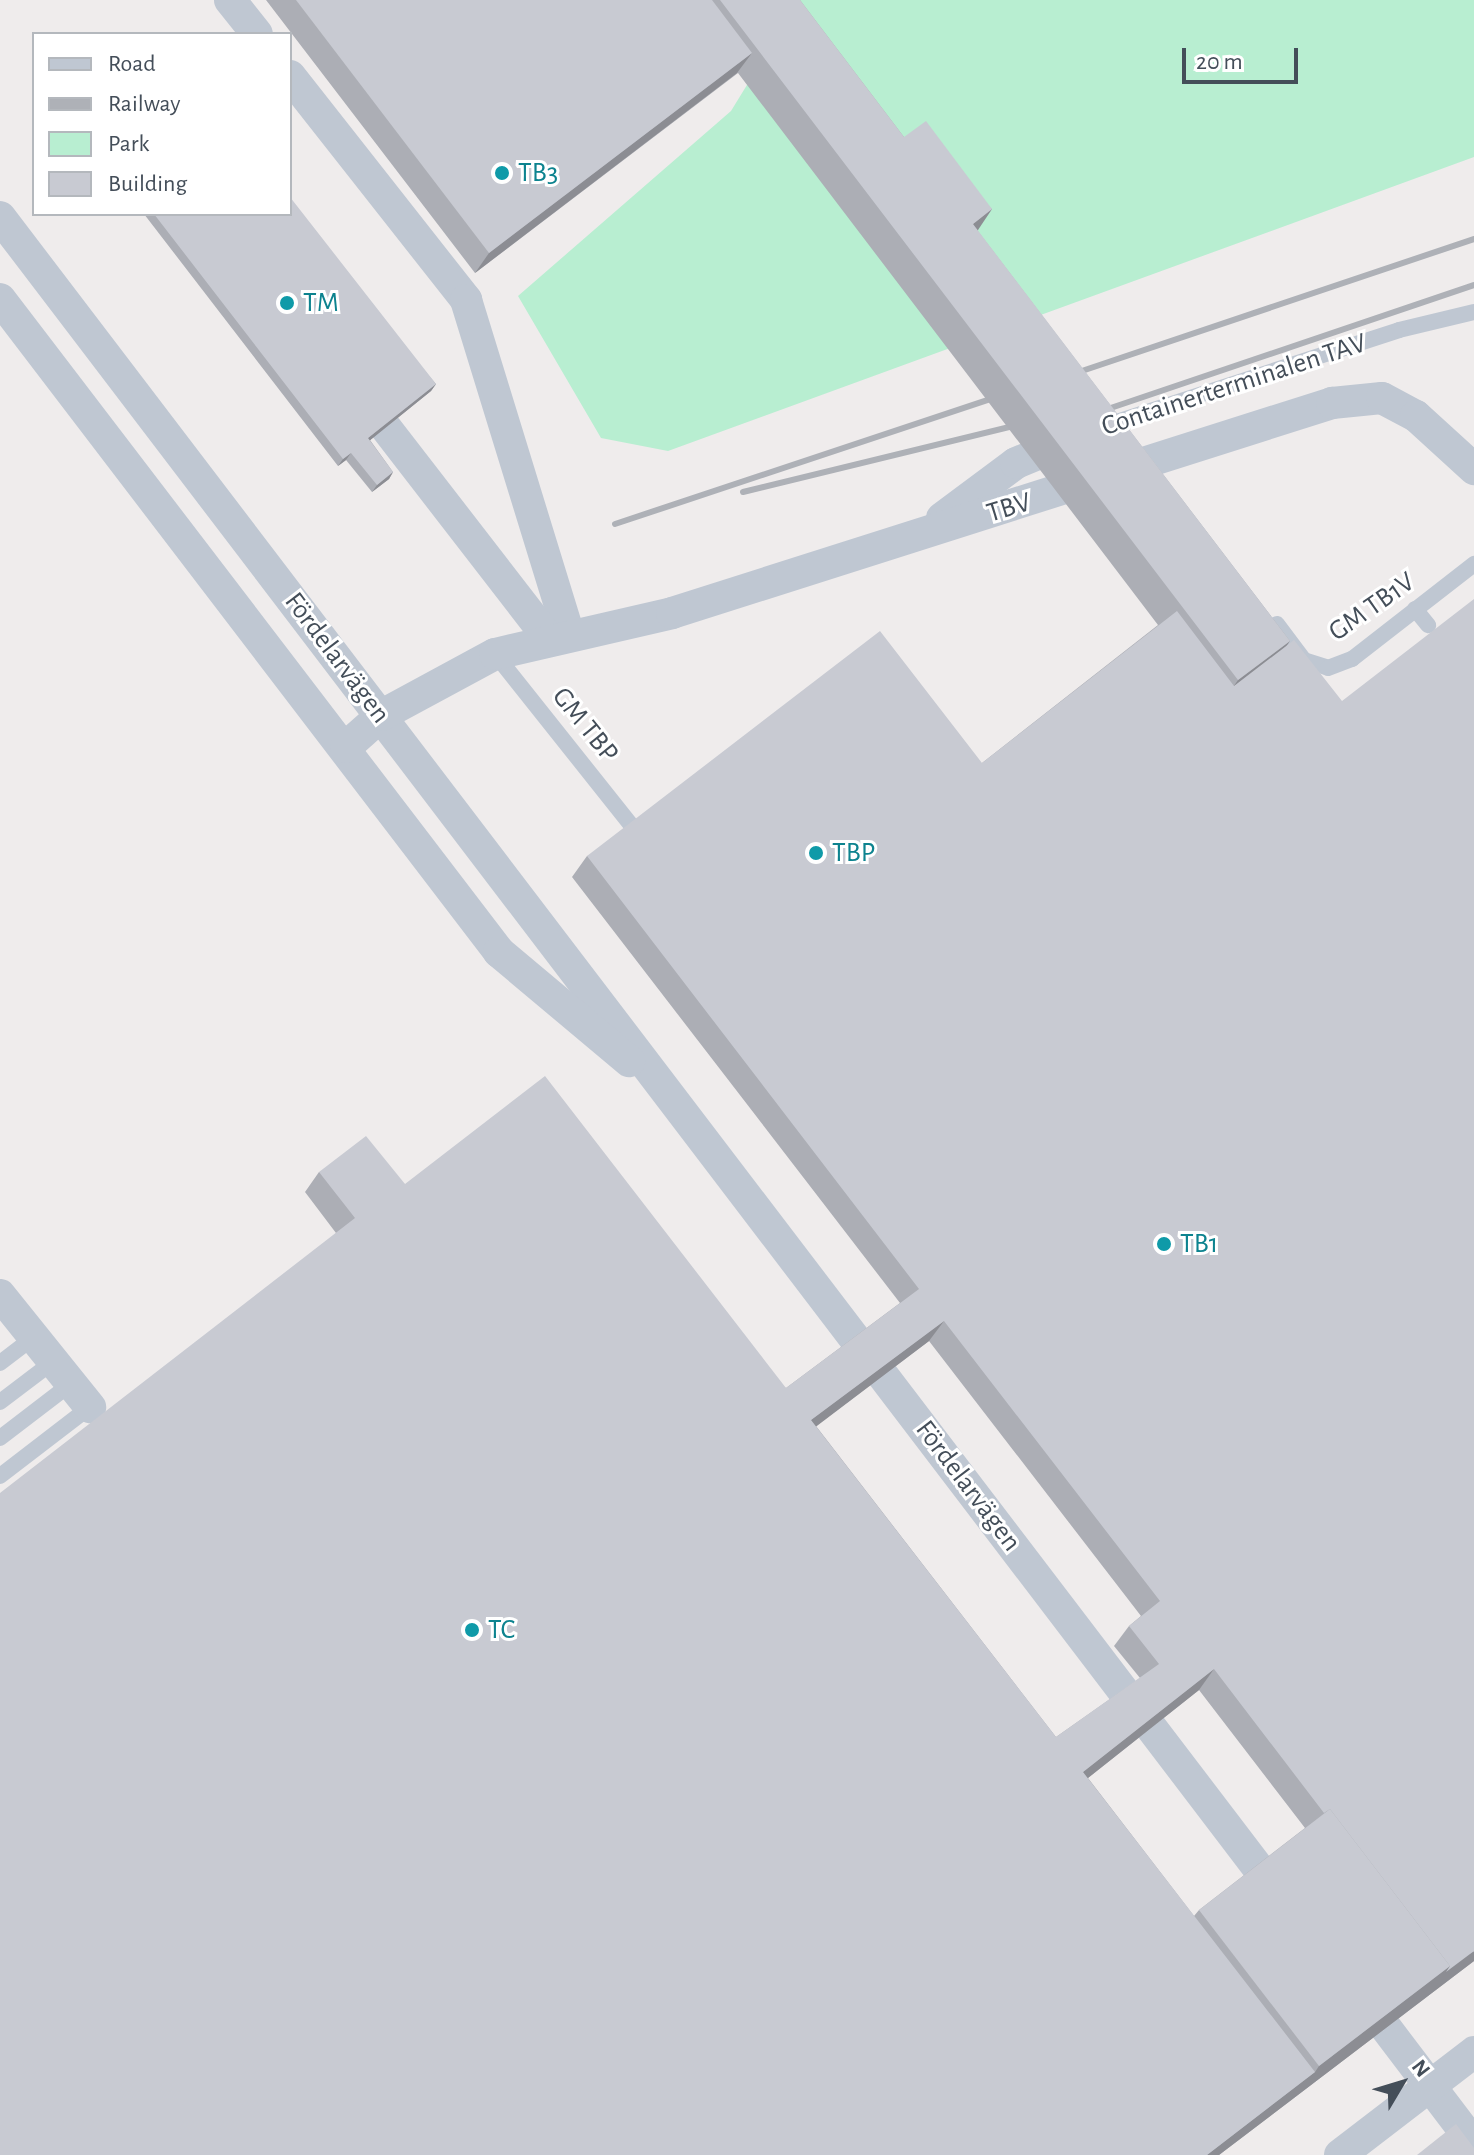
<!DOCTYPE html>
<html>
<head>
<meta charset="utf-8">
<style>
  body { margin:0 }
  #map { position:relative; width:1474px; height:2155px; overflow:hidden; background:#efecec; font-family:"Alegreya Sans",sans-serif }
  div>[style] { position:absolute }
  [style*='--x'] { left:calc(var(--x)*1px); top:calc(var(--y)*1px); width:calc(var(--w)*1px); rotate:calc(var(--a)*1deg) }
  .green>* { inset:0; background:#b8eed1 }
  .lane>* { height:16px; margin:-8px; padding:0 8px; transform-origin:8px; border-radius:8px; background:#bfc7d2 }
  .street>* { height:32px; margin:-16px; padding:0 16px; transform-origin:16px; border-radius:16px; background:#bfc7d2 }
  .rail>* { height:6px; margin:-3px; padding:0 3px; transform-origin:3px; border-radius:3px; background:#aeb1b7 }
  .wall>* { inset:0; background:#acaeb5 }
  .shaded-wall>* { inset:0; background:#8c8d93 }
  .building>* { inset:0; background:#c8cad2 }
  .dots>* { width:22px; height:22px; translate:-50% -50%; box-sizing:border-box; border:4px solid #fff; border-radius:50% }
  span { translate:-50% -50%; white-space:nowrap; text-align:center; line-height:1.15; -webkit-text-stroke:6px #fff; paint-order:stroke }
  .culture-label { font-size:28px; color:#0d838f }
  .left { translate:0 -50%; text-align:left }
  .street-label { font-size:28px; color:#444e59 }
  .legend { position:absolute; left:32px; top:32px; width:260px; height:184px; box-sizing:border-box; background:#fff; border:2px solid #b4b8bd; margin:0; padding:10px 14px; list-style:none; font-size:24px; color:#444e59 }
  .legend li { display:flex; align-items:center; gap:16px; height:40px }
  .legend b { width:40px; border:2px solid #b4b8bd }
  .north { position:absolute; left:1362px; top:2043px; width:80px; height:80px; -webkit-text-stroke:6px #fff; paint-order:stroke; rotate:52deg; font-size:22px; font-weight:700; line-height:32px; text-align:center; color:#444e59 }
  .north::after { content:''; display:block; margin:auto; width:28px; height:36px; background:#444e59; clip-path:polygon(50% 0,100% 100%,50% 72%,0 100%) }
  .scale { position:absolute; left:1182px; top:48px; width:116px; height:36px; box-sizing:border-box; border:4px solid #444e59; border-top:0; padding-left:10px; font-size:24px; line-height:28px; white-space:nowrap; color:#444e59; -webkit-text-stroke:6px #fff; paint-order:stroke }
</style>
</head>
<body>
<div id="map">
  <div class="green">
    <div style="clip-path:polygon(799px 0,1474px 0,1474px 157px,668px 451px,601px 438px,518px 296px,731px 111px)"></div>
  </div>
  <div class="lane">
    <div style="--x:1110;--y:424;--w:304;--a:-18"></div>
    <div style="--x:1399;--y:330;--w:77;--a:-13.5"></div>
    <div style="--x:1415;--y:609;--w:21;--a:51"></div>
    <div style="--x:1277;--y:624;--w:45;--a:53.1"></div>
    <div style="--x:1304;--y:660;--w:25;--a:18"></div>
    <div style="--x:1328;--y:668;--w:26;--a:-21"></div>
    <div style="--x:1352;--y:659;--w:155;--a:-37.9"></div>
    <div style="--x:495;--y:654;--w:223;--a:51.5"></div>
    <div style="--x:0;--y:1363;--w:43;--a:-37.4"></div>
    <div style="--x:0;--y:1402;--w:68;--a:-37.2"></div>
    <div style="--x:0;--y:1438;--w:91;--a:-37.4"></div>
    <div style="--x:0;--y:1476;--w:113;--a:-37.5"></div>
  </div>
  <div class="street">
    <div style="--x:230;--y:0;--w:43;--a:51.5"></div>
    <div style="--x:290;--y:76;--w:285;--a:51.8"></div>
    <div style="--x:466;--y:300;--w:350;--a:72.9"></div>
    <div style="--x:0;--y:217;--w:2082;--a:52.69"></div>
    <div style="--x:0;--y:299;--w:822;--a:52.61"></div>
    <div style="--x:499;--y:952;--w:170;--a:40"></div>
    <div style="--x:386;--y:428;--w:267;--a:52.3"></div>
    <div style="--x:942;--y:518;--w:92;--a:-36.6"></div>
    <div style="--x:1016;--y:463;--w:57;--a:-22.5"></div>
    <div style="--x:346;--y:747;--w:48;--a:-41.6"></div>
    <div style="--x:382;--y:715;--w:128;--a:-28.4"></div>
    <div style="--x:495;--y:654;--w:182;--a:-13"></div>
    <div style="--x:672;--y:613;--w:693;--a:-17.65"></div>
    <div style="--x:1332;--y:403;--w:50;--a:-5.7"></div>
    <div style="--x:1382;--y:398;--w:38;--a:28"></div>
    <div style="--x:1416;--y:416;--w:79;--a:42.4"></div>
    <div style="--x:0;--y:1295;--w:144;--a:51.2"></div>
    <div style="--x:1386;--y:2028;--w:146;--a:52.8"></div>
    <div style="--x:1340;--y:2155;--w:169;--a:-37.5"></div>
  </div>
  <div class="rail">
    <div style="--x:1064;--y:377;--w:433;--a:-18.6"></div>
    <div style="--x:1090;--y:415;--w:405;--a:-18.7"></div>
    <div style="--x:743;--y:492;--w:292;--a:-13.7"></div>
    <div style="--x:615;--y:524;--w:412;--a:-18.4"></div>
  </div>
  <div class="wall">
    <div style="clip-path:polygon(evenodd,266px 0,800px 0,904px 137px,992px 209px,977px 230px,1290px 641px,1286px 646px,1474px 1961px,1219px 2155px,0 2155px,336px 1233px,305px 1192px,319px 1172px,405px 1184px,786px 1388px,900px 1303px,572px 877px,587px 856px,982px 763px,1158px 625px,738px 73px,475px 273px,266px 0,929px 1341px,1141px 1616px,1129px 1626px,1114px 1646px,1140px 1678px,1056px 1737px,816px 1426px,929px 1341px,266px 0,1199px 1690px,1305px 1828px,1199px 1910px,1194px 1916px,1088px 1778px,1199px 1690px)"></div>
    <div style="clip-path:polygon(144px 214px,290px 214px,436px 384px,431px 391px,370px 440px,393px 472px,389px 479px,372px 492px,346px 460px,338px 466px)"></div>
  </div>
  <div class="shaded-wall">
    <div style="clip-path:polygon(752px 53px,737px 73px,475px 273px,489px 253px)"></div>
    <div style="clip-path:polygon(992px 209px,974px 236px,973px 224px)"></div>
    <div style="clip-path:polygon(436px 384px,431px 391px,363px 446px,368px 438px)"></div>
    <div style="clip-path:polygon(351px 453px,346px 460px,338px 466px,343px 459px)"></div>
    <div style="clip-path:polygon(393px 472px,389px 479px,372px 492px,377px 485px)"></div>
    <div style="clip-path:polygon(1290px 641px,1272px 667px,1220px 706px,1238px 680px)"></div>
    <div style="clip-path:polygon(944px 1321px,929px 1341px,797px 1441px,811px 1420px)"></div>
    <div style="clip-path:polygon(1214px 1669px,1199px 1690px,1069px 1793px,1083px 1772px)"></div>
    <div style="clip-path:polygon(1474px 1951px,1474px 1961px,1219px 2155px,1207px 2155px,1315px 2072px,1319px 2066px,1450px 1966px)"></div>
  </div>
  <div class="building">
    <div style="clip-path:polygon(296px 0,712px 0,752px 53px,489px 253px)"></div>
    <div style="clip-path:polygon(720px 0,800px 0,904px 137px,926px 121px,992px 209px,973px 224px,1290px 641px,1238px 680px)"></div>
    <div style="clip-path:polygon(290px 197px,436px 384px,368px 438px,393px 472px,377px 485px,351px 453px,343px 459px,154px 214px,290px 214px)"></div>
    <div style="clip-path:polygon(evenodd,1474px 599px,1474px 1951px,1446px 1972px,1450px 1966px,1330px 1809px,1324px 1813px,1214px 1669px,1083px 1772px,1315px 2072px,1207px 2155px,0 2155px,0 1493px,355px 1218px,319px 1172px,366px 1136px,405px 1184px,545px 1076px,786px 1388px,919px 1289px,587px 856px,880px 631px,982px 763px,1177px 611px,1234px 686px,1294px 640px,1342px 701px,1474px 599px,944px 1321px,1160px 1601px,1129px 1626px,1159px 1664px,1056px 1737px,811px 1420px,944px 1321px)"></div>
    <div style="clip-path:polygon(1330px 1809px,1450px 1966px,1319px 2066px,1199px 1910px)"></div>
    <div style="clip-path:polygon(1456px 2124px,1474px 2148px,1474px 2155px,1417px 2155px)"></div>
  </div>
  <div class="dots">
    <div style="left:502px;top:173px;background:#0f9aa8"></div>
    <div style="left:287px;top:303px;background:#0f9aa8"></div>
    <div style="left:816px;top:853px;background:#0f9aa8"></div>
    <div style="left:1164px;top:1244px;background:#0f9aa8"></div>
    <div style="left:472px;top:1630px;background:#0f9aa8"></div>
  </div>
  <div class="culture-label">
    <span class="left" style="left:518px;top:173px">TB3</span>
    <span class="left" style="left:303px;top:303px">TM</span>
    <span class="left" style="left:832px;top:853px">TBP</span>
    <span class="left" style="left:1180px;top:1244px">TB1</span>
    <span class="left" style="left:488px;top:1630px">TC</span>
  </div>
  <div class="street-label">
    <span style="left:1234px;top:385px;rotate:-18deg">Containerterminalen TAV</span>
    <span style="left:1009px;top:508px;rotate:-17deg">TBV</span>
    <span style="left:1372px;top:607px;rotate:-35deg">GM TB1V</span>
    <span style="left:337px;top:658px;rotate:53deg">Fördelarvägen</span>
    <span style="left:585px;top:725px;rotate:51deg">GM TBP</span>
    <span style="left:968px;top:1486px;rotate:53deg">Fördelarvägen</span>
  </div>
  <ul class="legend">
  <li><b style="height:10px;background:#bfc7d2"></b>Road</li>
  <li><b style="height:10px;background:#aeb1b7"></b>Railway</li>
  <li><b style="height:22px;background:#b8eed1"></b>Park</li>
  <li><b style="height:22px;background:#c8cad2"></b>Building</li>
  </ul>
  <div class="north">N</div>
  <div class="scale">20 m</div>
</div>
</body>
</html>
